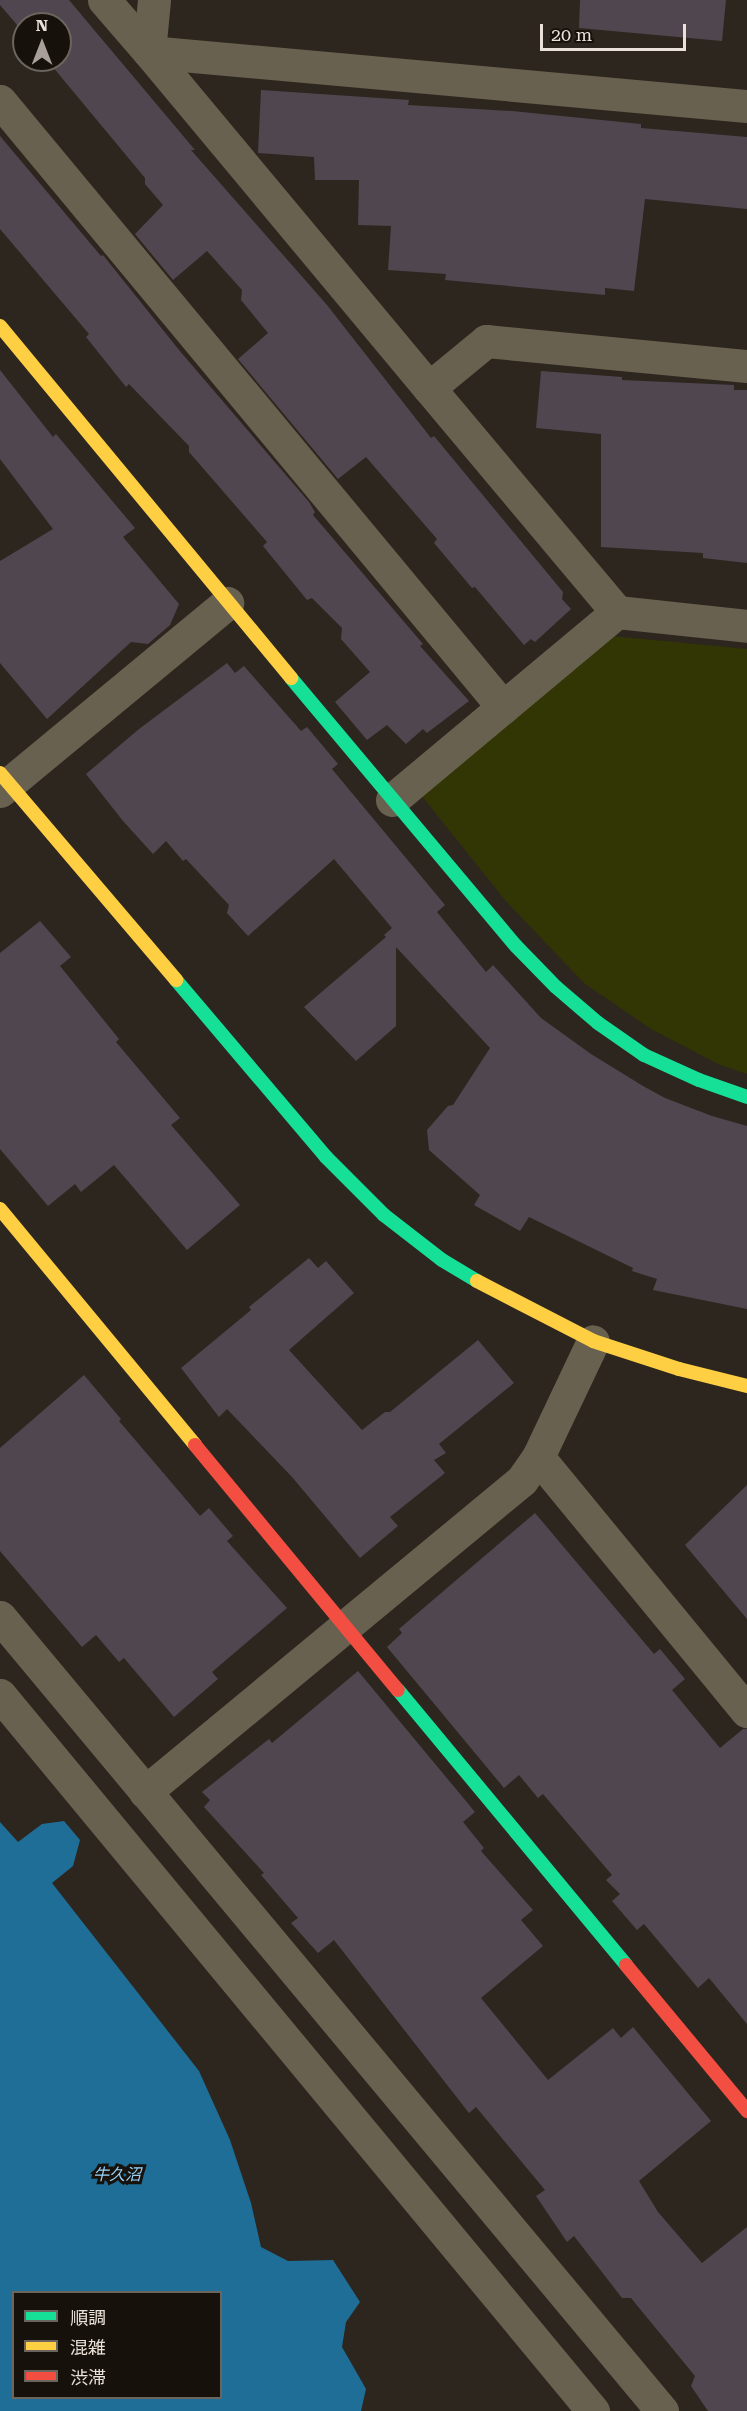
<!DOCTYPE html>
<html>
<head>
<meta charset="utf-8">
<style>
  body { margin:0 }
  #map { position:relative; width:747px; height:2411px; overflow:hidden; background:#2d261e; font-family:"Roboto Serif","Noto Sans JP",serif }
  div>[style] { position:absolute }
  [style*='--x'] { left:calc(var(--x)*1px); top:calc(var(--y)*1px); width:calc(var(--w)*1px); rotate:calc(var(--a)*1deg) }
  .green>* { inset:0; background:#313604 }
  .water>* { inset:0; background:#1e6e98 }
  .building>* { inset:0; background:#504650 }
  .street>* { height:33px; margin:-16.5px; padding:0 16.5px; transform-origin:16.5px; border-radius:16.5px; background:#68614f }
  .fast>* { height:14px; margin:-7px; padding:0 7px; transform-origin:7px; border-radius:7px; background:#16e098 }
  .slow>* { height:14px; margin:-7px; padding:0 7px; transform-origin:7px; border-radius:7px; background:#ffcf43 }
  .jam>* { height:14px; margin:-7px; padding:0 7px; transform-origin:7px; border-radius:7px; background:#f24e42 }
  span { translate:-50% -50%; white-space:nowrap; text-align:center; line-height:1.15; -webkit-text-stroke:6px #17110b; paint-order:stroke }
  .water-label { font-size:16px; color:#96d2f9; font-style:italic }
  .legend { position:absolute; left:12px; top:2291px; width:210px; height:108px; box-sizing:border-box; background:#17110b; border:2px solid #6b655d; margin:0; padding:8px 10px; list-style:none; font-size:18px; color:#eae2d9 }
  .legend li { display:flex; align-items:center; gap:12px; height:30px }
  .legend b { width:30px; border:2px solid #6b655d }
  .north { position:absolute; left:12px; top:12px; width:60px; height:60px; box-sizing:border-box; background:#17110b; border:2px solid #6b655d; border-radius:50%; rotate:0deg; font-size:16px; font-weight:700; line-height:24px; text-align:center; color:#eae2d9 }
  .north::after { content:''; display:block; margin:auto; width:21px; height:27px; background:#a8a098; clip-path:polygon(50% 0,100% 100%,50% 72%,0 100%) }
  .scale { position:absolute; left:540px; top:24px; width:146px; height:27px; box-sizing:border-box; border:3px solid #eae2d9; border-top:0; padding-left:8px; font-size:18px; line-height:21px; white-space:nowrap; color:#eae2d9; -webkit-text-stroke:4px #17110b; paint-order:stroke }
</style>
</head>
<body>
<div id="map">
  <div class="green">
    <div style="clip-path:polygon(612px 636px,747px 649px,747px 1074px,718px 1064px,651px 1029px,584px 983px,505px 900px,421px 795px)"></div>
  </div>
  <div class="water">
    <div style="clip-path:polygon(evenodd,64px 1821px,80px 1840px,73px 1866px,52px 1883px,199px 2071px,230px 2140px,251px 2203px,261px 2247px,288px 2261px,333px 2260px,360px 2302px,346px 2322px,342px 2347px,366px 2389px,361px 2411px,0 2411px,0 1822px,18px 1842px,42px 1824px,64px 1821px,14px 2292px,220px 2292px,220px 2398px,14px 2398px,14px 2292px)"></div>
  </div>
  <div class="building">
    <div style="clip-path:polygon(0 0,69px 0,195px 150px,191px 150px,327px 305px,431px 438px,434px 436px,563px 592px,562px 599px,571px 609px,535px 642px,531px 639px,524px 645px,475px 587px,472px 588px,434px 543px,437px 539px,366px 457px,338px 479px,238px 359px,268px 333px,241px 300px,242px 290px,207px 251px,173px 280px,135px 234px,163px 205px,145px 184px,145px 178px,47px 60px,60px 60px,60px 24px,24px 24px,24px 33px,0 5px)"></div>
    <div style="clip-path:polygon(580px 0,726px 0,722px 41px,579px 28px)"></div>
    <div style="clip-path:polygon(261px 90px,409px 100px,408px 105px,512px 111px,641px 124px,641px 128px,747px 137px,747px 209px,645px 199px,634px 291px,605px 288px,605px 295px,445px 280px,446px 274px,388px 270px,391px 226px,358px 225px,359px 180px,315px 180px,314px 157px,258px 153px)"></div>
    <div style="clip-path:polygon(0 136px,101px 256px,103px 255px,179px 350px,309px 502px,315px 512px,313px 515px,423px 644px,420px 646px,469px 701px,427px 733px,423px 729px,406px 744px,387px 725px,367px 740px,335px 702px,370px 672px,341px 639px,342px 628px,312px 598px,307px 600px,263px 546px,267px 542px,189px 452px,189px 446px,129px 384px,126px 387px,86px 337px,89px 334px,0 229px)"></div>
    <div style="clip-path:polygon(0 370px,53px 437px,56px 434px,135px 528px,123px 537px,179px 604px,170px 625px,148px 644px,131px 642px,47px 719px,0 663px,0 561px,53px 529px,0 459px)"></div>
    <div style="clip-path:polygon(541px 371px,622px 377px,622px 380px,734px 385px,734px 390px,747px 390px,747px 563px,703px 558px,703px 553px,601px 547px,601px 434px,536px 428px)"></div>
    <div style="clip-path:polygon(227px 663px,235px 673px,244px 666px,301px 731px,307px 727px,338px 764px,332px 769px,445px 905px,437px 912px,486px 972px,493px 965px,541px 1018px,591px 1054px,643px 1086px,665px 1098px,712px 1116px,747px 1126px,747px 1309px,653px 1290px,657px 1279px,632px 1271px,633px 1268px,529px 1217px,520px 1231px,474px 1205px,480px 1195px,429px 1150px,427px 1130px,448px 1106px,453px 1105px,490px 1048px,396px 947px,396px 1026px,356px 1061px,304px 1007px,386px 937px,384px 935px,392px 928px,334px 859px,248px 936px,227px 913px,229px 905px,186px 859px,183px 861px,166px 841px,153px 854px,123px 821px,86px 774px,139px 729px)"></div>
    <div style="clip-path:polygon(40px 921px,71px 957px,60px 966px,119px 1039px,116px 1042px,180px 1118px,171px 1125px,240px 1205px,187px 1250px,114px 1165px,81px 1192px,75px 1184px,48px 1206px,0 1149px,0 953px)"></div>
    <div style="clip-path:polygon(309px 1258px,318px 1268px,326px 1261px,354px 1293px,289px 1350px,362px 1430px,385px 1412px,390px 1412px,478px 1340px,514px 1383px,439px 1444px,446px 1453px,434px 1460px,445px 1473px,390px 1517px,398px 1526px,360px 1558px,292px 1477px,227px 1409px,219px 1417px,181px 1368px,251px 1310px,249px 1307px)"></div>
    <div style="clip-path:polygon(84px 1375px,121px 1419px,119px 1421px,200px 1516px,209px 1508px,233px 1536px,227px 1541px,287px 1608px,212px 1672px,218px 1679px,174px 1717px,124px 1658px,119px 1662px,96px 1635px,82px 1647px,0 1551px,0 1448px)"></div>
    <div style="clip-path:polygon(747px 1485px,747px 1619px,685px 1545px)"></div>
    <div style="clip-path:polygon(535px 1513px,654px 1654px,660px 1649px,685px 1679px,672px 1690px,720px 1748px,743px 1729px,747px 1729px,747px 2024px,709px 1978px,698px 1988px,644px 1924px,637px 1930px,612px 1901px,620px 1894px,606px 1880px,612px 1875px,543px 1794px,538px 1798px,519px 1775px,504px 1788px,387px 1647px,402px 1633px,399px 1629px)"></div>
    <div style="clip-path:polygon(358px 1671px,475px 1812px,463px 1822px,484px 1848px,481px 1851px,533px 1910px,521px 1920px,543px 1946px,481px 1998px,548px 2080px,613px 2028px,621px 2038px,633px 2027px,711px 2121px,639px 2181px,658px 2212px,702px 2263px,747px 2227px,747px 2411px,708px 2411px,691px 2386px,695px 2376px,631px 2298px,622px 2298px,574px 2236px,567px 2242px,536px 2196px,545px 2190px,476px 2107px,469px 2113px,334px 1940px,318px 1953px,291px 1923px,298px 1918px,261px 1875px,264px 1873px,204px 1807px,210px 1800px,202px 1792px,269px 1739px,272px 1743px)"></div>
  </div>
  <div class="street">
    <div style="--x:104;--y:0;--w:69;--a:49.1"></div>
    <div style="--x:149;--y:52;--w:600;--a:5.16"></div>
    <div style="--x:154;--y:0;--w:52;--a:95.5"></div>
    <div style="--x:149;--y:52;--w:437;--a:50.2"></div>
    <div style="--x:429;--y:388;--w:74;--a:-39.5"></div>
    <div style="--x:486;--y:341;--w:262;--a:5.5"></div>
    <div style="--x:0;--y:101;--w:788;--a:50.31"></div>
    <div style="--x:429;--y:388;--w:292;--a:50"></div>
    <div style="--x:617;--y:612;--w:131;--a:6.1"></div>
    <div style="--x:0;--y:791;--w:295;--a:-39.6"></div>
    <div style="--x:392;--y:800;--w:293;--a:-39.9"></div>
    <div style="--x:538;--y:1457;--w:329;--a:50.6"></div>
    <div style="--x:0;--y:1617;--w:1034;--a:50.18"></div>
    <div style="--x:0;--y:1695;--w:930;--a:50.37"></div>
    <div style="--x:145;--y:1792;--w:489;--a:-39.6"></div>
    <div style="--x:522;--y:1480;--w:28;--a:-55"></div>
    <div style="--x:538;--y:1457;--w:128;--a:-64.6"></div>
  </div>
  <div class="fast">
    <div style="--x:291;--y:678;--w:350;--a:50"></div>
    <div style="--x:516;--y:946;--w:57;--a:45.7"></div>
    <div style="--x:556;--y:987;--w:55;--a:40.6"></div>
    <div style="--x:598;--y:1023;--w:56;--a:34.8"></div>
    <div style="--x:644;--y:1055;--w:60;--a:24.4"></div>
    <div style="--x:699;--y:1080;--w:51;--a:19.5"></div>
    <div style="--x:176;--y:980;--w:232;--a:49.7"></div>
    <div style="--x:326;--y:1157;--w:82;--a:45"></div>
    <div style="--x:384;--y:1215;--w:73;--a:37.8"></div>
    <div style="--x:442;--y:1260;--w:41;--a:31"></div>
    <div style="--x:398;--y:1690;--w:357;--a:50.3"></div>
  </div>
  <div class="slow">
    <div style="--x:0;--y:326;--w:457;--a:50.4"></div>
    <div style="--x:0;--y:773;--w:272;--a:49.6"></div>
    <div style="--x:0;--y:1209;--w:306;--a:50.4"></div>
    <div style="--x:477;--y:1281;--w:131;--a:27.3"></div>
    <div style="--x:593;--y:1341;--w:90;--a:18"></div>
    <div style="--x:679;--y:1369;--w:70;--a:14"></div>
  </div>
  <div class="jam">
    <div style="--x:195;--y:1445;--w:318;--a:50.4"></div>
    <div style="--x:626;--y:1965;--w:190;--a:50.3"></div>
  </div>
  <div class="water-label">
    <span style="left:117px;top:2175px">牛久沼</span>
  </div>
  <ul class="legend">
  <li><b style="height:8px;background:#16e098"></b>順調</li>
  <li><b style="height:8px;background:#ffcf43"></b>混雑</li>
  <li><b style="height:8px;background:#f24e42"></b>渋滞</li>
  </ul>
  <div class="north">N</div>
  <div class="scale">20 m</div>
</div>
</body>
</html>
